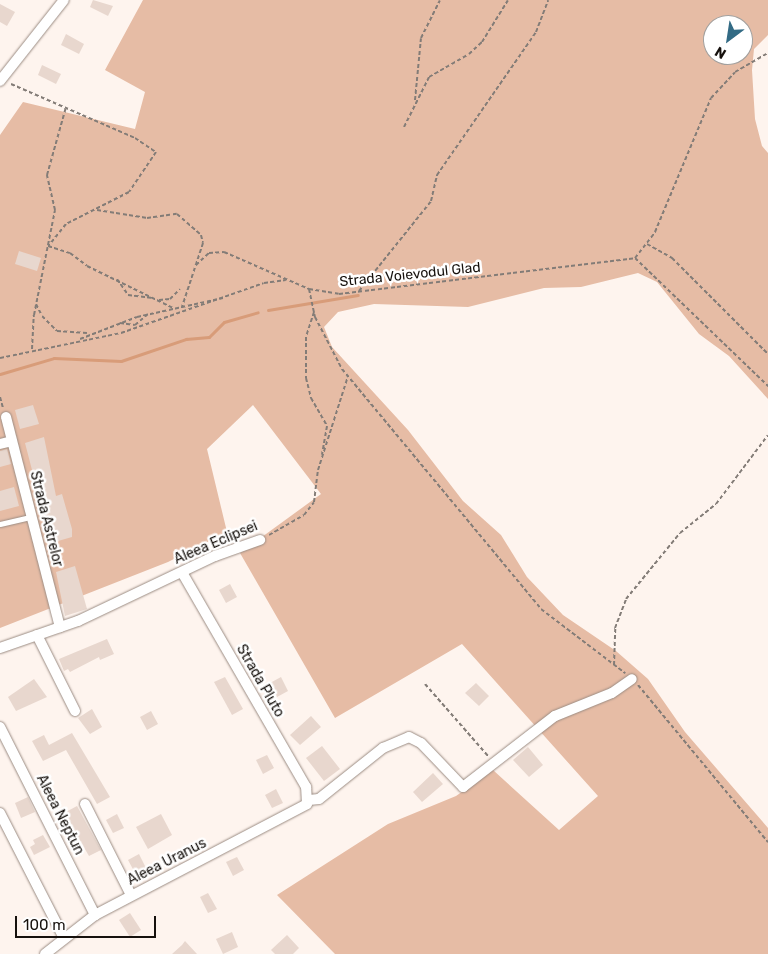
<!DOCTYPE html>
<html>
<head>
<meta charset="utf-8">
<style>
  body { margin:0 }
  #map { position:relative; width:768px; height:954px; overflow:hidden; background:#fef4ee; font-family:Rubik,sans-serif }
  div>[style] { position:absolute }
  [style*='--x'] { left:calc(var(--x)*1px); top:calc(var(--y)*1px); width:calc(var(--w)*1px); rotate:calc(var(--a)*1deg) }
  .green>* { inset:0; background:#e6bca5 }
  .stream>* { height:3px; margin:-1.5px; padding:0 1.5px; transform-origin:1.5px; border-radius:1.5px; background:#d89c79 }
  .building>* { inset:0; background:#e8d7ce }
  .path>* { height:2px; margin-top:-1px; transform-origin:0; background:repeating-linear-gradient(90deg,#837c77 0 4px,transparent 0 6.5px) }
  .roads { filter:drop-shadow(0 0 1px #9b8c83) drop-shadow(0 0 1px #9b8c83) }
  .service>* { height:5px; margin:-2.5px; padding:0 2.5px; transform-origin:2.5px; border-radius:2.5px; background:#fff }
  .minor>* { height:10px; margin:-5px; padding:0 5px; transform-origin:5px; border-radius:5px; background:#fff }
  span { translate:-50% -50%; white-space:nowrap; text-align:center; line-height:1.15; -webkit-text-stroke:5px #fff; paint-order:stroke }
  .street-label { font-size:14px; color:#16110d }
  .north { position:absolute; left:703px; top:15px; width:50px; height:50px; box-sizing:border-box; background:#fff; border:1px solid #a2a09e; border-radius:50%; rotate:211deg; font-size:14px; font-weight:700; line-height:20px; text-align:center; color:#16110d }
  .north::after { content:''; display:block; margin:auto; width:18px; height:22px; background:#336b85; clip-path:polygon(50% 0,100% 100%,50% 72%,0 100%) }
  .scale { position:absolute; left:15px; top:916px; width:141px; height:22px; box-sizing:border-box; border:2px solid #16110d; border-top:0; padding-left:6px; font-size:15px; line-height:18px; white-space:nowrap; color:#16110d; -webkit-text-stroke:4px #fff; paint-order:stroke }
</style>
</head>
<body>
<div id="map">
  <div class="green">
    <div style="clip-path:polygon(evenodd,143px 0,768px 0,768px 35px,754px 49px,752px 70px,755px 119px,762px 146px,768px 153px,768px 399px,729px 356px,699px 334px,657px 282px,638px 273px,581px 287px,544px 288px,468px 307px,374px 304px,338px 312px,324px 327px,332px 347px,408px 430px,463px 501px,501px 535px,527px 577px,563px 615px,616px 651px,648px 679px,685px 732px,768px 828px,768px 954px,335px 954px,277px 895px,388px 824px,456px 796px,493px 770px,559px 830px,598px 796px,462px 644px,335px 718px,240px 553px,321px 494px,253px 405px,207px 449px,227px 532px,168px 562px,0 628px,0 135px,23px 102px,135px 129px,145px 92px,105px 70px,143px 0,713px 25px,743px 25px,743px 55px,713px 55px,713px 25px)"></div>
  </div>
  <div class="stream">
    <div style="--x:268;--y:310;--w:91;--a:-9.5"></div>
    <div style="--x:0;--y:374;--w:56;--a:-16.5"></div>
    <div style="--x:54;--y:358;--w:67;--a:2.6"></div>
    <div style="--x:121;--y:361;--w:69;--a:-18.7"></div>
    <div style="--x:186;--y:339;--w:23;--a:-5"></div>
    <div style="--x:209;--y:337;--w:21;--a:-45"></div>
    <div style="--x:224;--y:322;--w:35;--a:-16"></div>
  </div>
  <div class="building">
    <div style="clip-path:polygon(93px 0,113px 6px,108px 16px,90px 7px)"></div>
    <div style="clip-path:polygon(0 4px,15px 12px,7px 26px,0 22px)"></div>
    <div style="clip-path:polygon(66px 34px,84px 44px,79px 54px,61px 45px)"></div>
    <div style="clip-path:polygon(42px 65px,61px 74px,56px 84px,38px 75px)"></div>
    <div style="clip-path:polygon(19px 251px,41px 258px,37px 271px,15px 264px)"></div>
    <div style="clip-path:polygon(33px 405px,39px 424px,20px 429px,15px 410px)"></div>
    <div style="clip-path:polygon(44px 437px,56px 496px,62px 494px,72px 529px,72px 537px,51px 543px,25px 443px)"></div>
    <div style="clip-path:polygon(7px 449px,11px 464px,0 467px,0 451px)"></div>
    <div style="clip-path:polygon(14px 487px,19px 506px,0 511px,0 491px)"></div>
    <div style="clip-path:polygon(75px 566px,87px 609px,65px 616px,56px 572px)"></div>
    <div style="clip-path:polygon(230px 584px,237px 597px,226px 603px,219px 590px)"></div>
    <div style="clip-path:polygon(107px 639px,114px 654px,100px 660px,99px 657px,70px 672px,68px 669px,64px 671px,59px 659px)"></div>
    <div style="clip-path:polygon(225px 677px,243px 709px,232px 715px,214px 682px)"></div>
    <div style="clip-path:polygon(281px 677px,288px 691px,277px 697px,270px 683px)"></div>
    <div style="clip-path:polygon(34px 679px,47px 697px,16px 711px,8px 697px)"></div>
    <div style="clip-path:polygon(476px 683px,489px 696px,479px 706px,465px 693px)"></div>
    <div style="clip-path:polygon(92px 709px,102px 727px,90px 734px,78px 718px)"></div>
    <div style="clip-path:polygon(151px 711px,158px 724px,147px 730px,140px 717px)"></div>
    <div style="clip-path:polygon(311px 716px,321px 727px,300px 745px,290px 735px)"></div>
    <div style="clip-path:polygon(72px 733px,110px 797px,97px 804px,66px 750px,43px 761px,32px 741px,44px 735px,49px 745px)"></div>
    <div style="clip-path:polygon(322px 746px,340px 769px,324px 781px,306px 758px)"></div>
    <div style="clip-path:polygon(528px 747px,543px 765px,529px 777px,513px 760px)"></div>
    <div style="clip-path:polygon(267px 755px,274px 768px,263px 774px,256px 760px)"></div>
    <div style="clip-path:polygon(433px 773px,443px 784px,422px 802px,413px 792px)"></div>
    <div style="clip-path:polygon(276px 789px,283px 803px,272px 808px,265px 795px)"></div>
    <div style="clip-path:polygon(28px 797px,35px 812px,21px 818px,15px 803px)"></div>
    <div style="clip-path:polygon(77px 806px,101px 850px,89px 856px,64px 813px)"></div>
    <div style="clip-path:polygon(117px 814px,124px 828px,113px 833px,106px 820px)"></div>
    <div style="clip-path:polygon(161px 814px,172px 835px,148px 849px,136px 827px)"></div>
    <div style="clip-path:polygon(43px 835px,50px 847px,34px 855px,30px 847px,35px 844px,33px 840px)"></div>
    <div style="clip-path:polygon(139px 854px,146px 868px,135px 873px,128px 860px)"></div>
    <div style="clip-path:polygon(237px 857px,244px 870px,233px 876px,226px 862px)"></div>
    <div style="clip-path:polygon(208px 893px,217px 909px,208px 913px,200px 897px)"></div>
    <div style="clip-path:polygon(130px 913px,141px 930px,130px 937px,119px 920px)"></div>
    <div style="clip-path:polygon(232px 932px,238px 947px,223px 954px,216px 939px)"></div>
    <div style="clip-path:polygon(287px 935px,299px 948px,293px 954px,275px 954px,271px 950px)"></div>
    <div style="clip-path:polygon(185px 941px,197px 954px,172px 954px,182px 945px)"></div>
  </div>
  <div class="path">
    <div style="--x:11;--y:84;--w:135;--a:23.5"></div>
    <div style="--x:135;--y:138;--w:25;--a:34"></div>
    <div style="--x:156;--y:152;--w:48;--a:124"></div>
    <div style="--x:129;--y:192;--w:71;--a:153.1"></div>
    <div style="--x:66;--y:224;--w:28;--a:129"></div>
    <div style="--x:415;--y:100;--w:62;--a:-84.5"></div>
    <div style="--x:421;--y:38;--w:42;--a:-63.4"></div>
    <div style="--x:404;--y:127;--w:56;--a:-63.4"></div>
    <div style="--x:429;--y:77;--w:46;--a:-29.9"></div>
    <div style="--x:469;--y:54;--w:18;--a:-43"></div>
    <div style="--x:482;--y:42;--w:49;--a:-58.2"></div>
    <div style="--x:97;--y:210;--w:51;--a:9.1"></div>
    <div style="--x:147;--y:218;--w:30;--a:-8"></div>
    <div style="--x:177;--y:214;--w:32;--a:41"></div>
    <div style="--x:201;--y:235;--w:8;--a:76"></div>
    <div style="--x:203;--y:243;--w:67;--a:108.2"></div>
    <div style="--x:647;--y:244;--w:29;--a:29"></div>
    <div style="--x:672;--y:258;--w:136;--a:45"></div>
    <div style="--x:48;--y:246;--w:23;--a:18"></div>
    <div style="--x:70;--y:253;--w:21;--a:37"></div>
    <div style="--x:87;--y:266;--w:96;--a:26"></div>
    <div style="--x:635;--y:258;--w:185;--a:43.9"></div>
    <div style="--x:196;--y:265;--w:18;--a:-43"></div>
    <div style="--x:209;--y:253;--w:15;--a:-4"></div>
    <div style="--x:224;--y:252;--w:93;--a:23.5"></div>
    <div style="--x:309;--y:289;--w:30;--a:9"></div>
    <div style="--x:339;--y:294;--w:298;--a:-6.9"></div>
    <div style="--x:635;--y:258;--w:33;--a:-52"></div>
    <div style="--x:655;--y:232;--w:145;--a:-67.3"></div>
    <div style="--x:711;--y:98;--w:35;--a:-47"></div>
    <div style="--x:735;--y:72;--w:38;--a:-30"></div>
    <div style="--x:117;--y:279;--w:19;--a:55"></div>
    <div style="--x:128;--y:295;--w:25;--a:7"></div>
    <div style="--x:309;--y:289;--w:29;--a:78"></div>
    <div style="--x:315;--y:317;--w:59;--a:62.6"></div>
    <div style="--x:342;--y:369;--w:312;--a:50.3"></div>
    <div style="--x:541;--y:609;--w:106;--a:37.3"></div>
    <div style="--x:359;--y:291;--w:115;--a:-51.3"></div>
    <div style="--x:431;--y:201;--w:27;--a:-77"></div>
    <div style="--x:437;--y:175;--w:174;--a:-55.3"></div>
    <div style="--x:536;--y:32;--w:34;--a:-69"></div>
    <div style="--x:159;--y:300;--w:11;--a:-5"></div>
    <div style="--x:170;--y:299;--w:14;--a:-45"></div>
    <div style="--x:36;--y:304;--w:13;--a:63"></div>
    <div style="--x:42;--y:316;--w:21;--a:45"></div>
    <div style="--x:57;--y:331;--w:30;--a:4"></div>
    <div style="--x:314;--y:312;--w:26;--a:108"></div>
    <div style="--x:306;--y:337;--w:41;--a:90"></div>
    <div style="--x:306;--y:378;--w:21;--a:76"></div>
    <div style="--x:311;--y:398;--w:32;--a:60"></div>
    <div style="--x:327;--y:426;--w:29;--a:100"></div>
    <div style="--x:120;--y:323;--w:15;--a:8"></div>
    <div style="--x:135;--y:325;--w:17;--a:-40"></div>
    <div style="--x:80;--y:339;--w:61;--a:-21.1"></div>
    <div style="--x:137;--y:317;--w:88;--a:-12.5"></div>
    <div style="--x:32;--y:349;--w:34;--a:-87"></div>
    <div style="--x:34;--y:315;--w:107;--a:-78.7"></div>
    <div style="--x:55;--y:210;--w:36;--a:-103"></div>
    <div style="--x:47;--y:175;--w:71;--a:-74.4"></div>
    <div style="--x:0;--y:358;--w:124;--a:-11.7"></div>
    <div style="--x:121;--y:333;--w:151;--a:-19.3"></div>
    <div style="--x:264;--y:283;--w:22;--a:-8"></div>
    <div style="--x:0;--y:397;--w:11;--a:75"></div>
    <div style="--x:269;--y:535;--w:40;--a:-29.7"></div>
    <div style="--x:304;--y:515;--w:16;--a:-52"></div>
    <div style="--x:314;--y:502;--w:32;--a:-83"></div>
    <div style="--x:318;--y:470;--w:99;--a:-72.3"></div>
    <div style="--x:614;--y:665;--w:37;--a:-88"></div>
    <div style="--x:615;--y:628;--w:31;--a:-69"></div>
    <div style="--x:626;--y:599;--w:85;--a:-50.7"></div>
    <div style="--x:680;--y:533;--w:46;--a:-38.9"></div>
    <div style="--x:716;--y:504;--w:86;--a:-53"></div>
    <div style="--x:425;--y:684;--w:96;--a:48.8"></div>
    <div style="--x:638;--y:685;--w:204;--a:50.4"></div>
  </div>
  <div class="roads">
    <div class="service">
      <div style="--x:0;--y:524;--w:32;--a:-13"></div>
    </div>
    <div class="minor">
      <div style="--x:0;--y:81;--w:103;--a:-51.7"></div>
      <div style="--x:6;--y:417;--w:217;--a:75.6"></div>
      <div style="--x:0;--y:444;--w:12;--a:-14"></div>
      <div style="--x:37;--y:635;--w:85;--a:63.4"></div>
      <div style="--x:0;--y:648;--w:83;--a:-19.1"></div>
      <div style="--x:78;--y:621;--w:152;--a:-25.4"></div>
      <div style="--x:215;--y:556;--w:48;--a:-19.6"></div>
      <div style="--x:0;--y:727;--w:211;--a:63.2"></div>
      <div style="--x:309;--y:800;--w:10;--a:-6"></div>
      <div style="--x:319;--y:799;--w:82;--a:-38.6"></div>
      <div style="--x:383;--y:748;--w:28;--a:-23"></div>
      <div style="--x:409;--y:737;--w:13;--a:27"></div>
      <div style="--x:421;--y:743;--w:61;--a:46.3"></div>
      <div style="--x:463;--y:787;--w:116;--a:-37.7"></div>
      <div style="--x:555;--y:716;--w:61;--a:-22"></div>
      <div style="--x:612;--y:693;--w:24;--a:-35"></div>
      <div style="--x:85;--y:804;--w:102;--a:63.2"></div>
      <div style="--x:0;--y:813;--w:140;--a:62.9"></div>
      <div style="--x:45;--y:954;--w:63;--a:-38"></div>
      <div style="--x:95;--y:915;--w:239;--a:-27.6"></div>
      <div style="--x:307;--y:804;--w:17;--a:-93"></div>
      <div style="--x:306;--y:787;--w:248;--a:-120"></div>
    </div>
  </div>
  <div class="street-label">
    <span style="left:410px;top:275px;rotate:-6deg">Strada Voievodul Glad</span>
    <span style="left:46px;top:519px;rotate:76deg">Strada Astrelor</span>
    <span style="left:216px;top:543px;rotate:-23deg">Aleea Eclipsei</span>
    <span style="left:260px;top:681px;rotate:60deg">Strada Pluto</span>
    <span style="left:60px;top:815px;rotate:63deg">Aleea Neptun</span>
    <span style="left:167px;top:862px;rotate:-27deg">Aleea Uranus</span>
  </div>
  <div class="north">N</div>
  <div class="scale">100 m</div>
</div>
</body>
</html>
